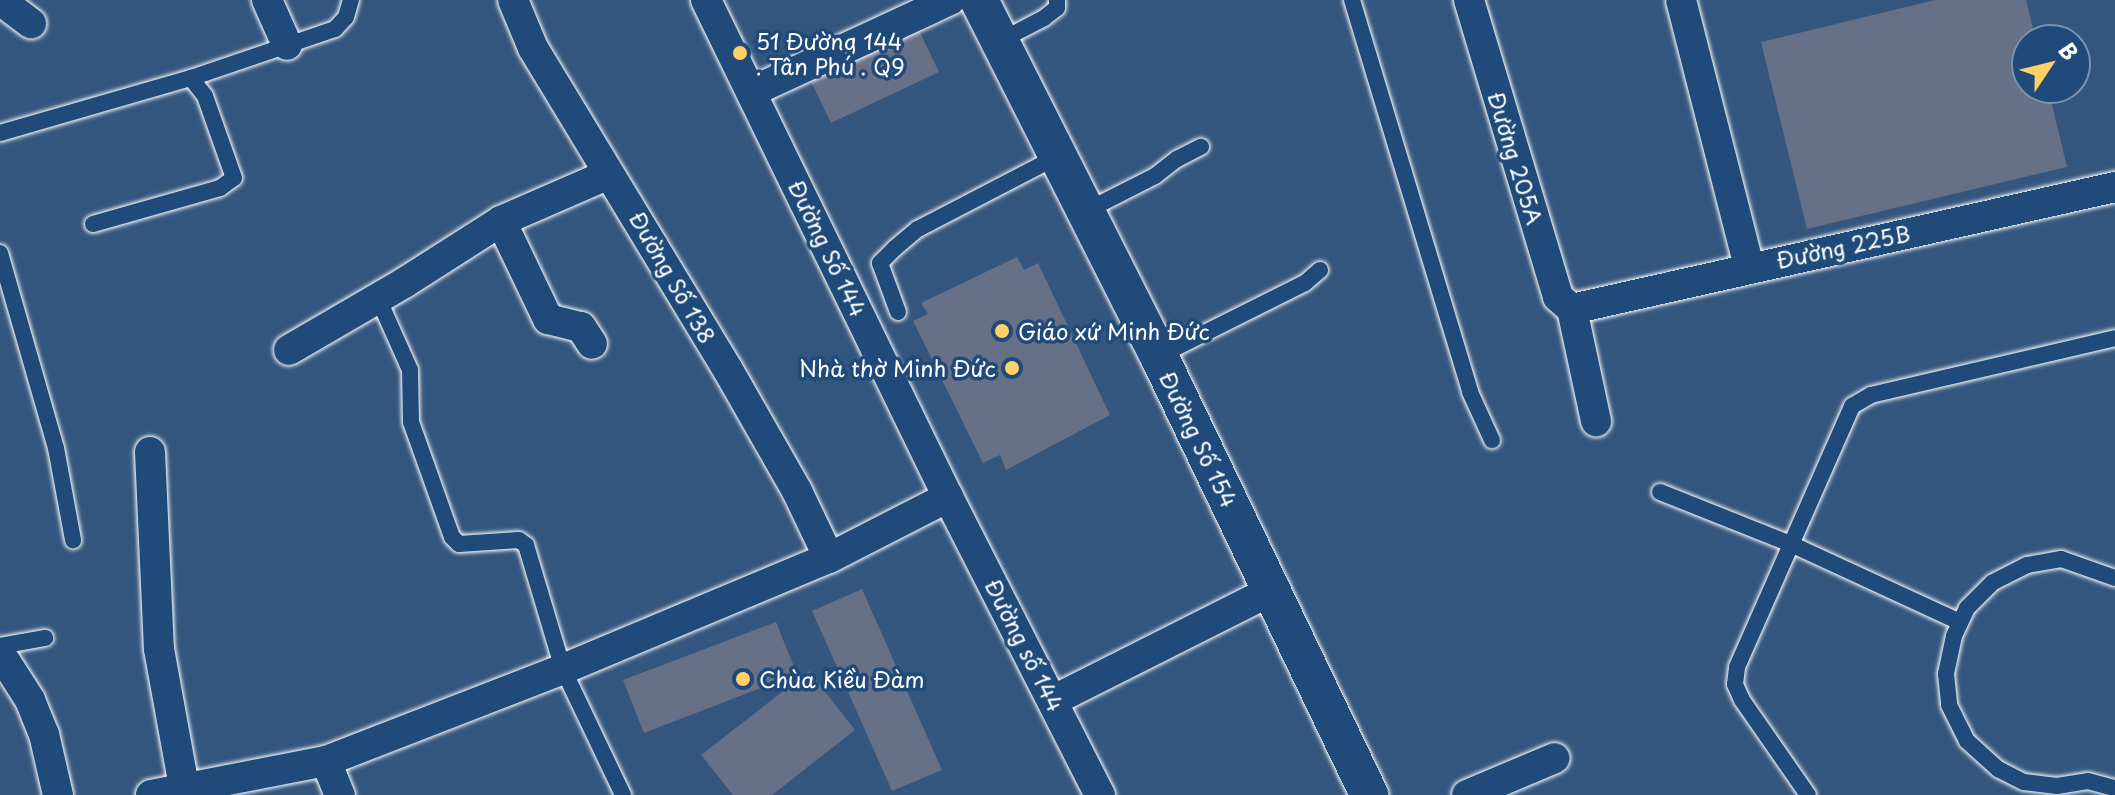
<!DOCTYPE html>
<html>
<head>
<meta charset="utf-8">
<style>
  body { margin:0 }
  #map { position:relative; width:2115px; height:795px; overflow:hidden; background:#34557e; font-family:"Playpen Sans",sans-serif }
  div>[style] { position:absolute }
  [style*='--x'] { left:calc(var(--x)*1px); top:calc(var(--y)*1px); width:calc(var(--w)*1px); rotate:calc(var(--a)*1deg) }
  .building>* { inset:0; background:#667087 }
  .roads { filter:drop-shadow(0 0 2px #fff) drop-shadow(0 0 2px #fff) }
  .service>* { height:16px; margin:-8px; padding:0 8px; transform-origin:8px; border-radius:8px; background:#1f4a7a }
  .minor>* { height:30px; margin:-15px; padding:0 15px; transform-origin:15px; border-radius:15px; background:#1f4a7a }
  .tertiary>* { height:38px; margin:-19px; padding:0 19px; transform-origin:19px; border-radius:19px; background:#1f4a7a }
  .dots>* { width:22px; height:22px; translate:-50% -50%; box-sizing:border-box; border:4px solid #1f4a7a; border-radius:50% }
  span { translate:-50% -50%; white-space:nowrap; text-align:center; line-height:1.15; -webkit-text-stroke:7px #1f4a7a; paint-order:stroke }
  .poi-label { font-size:22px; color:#fff }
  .left { translate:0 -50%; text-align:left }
  .right { translate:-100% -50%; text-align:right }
  .street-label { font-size:22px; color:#fff }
  .north { position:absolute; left:2011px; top:24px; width:80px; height:80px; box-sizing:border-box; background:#1f4a7a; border:2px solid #7992af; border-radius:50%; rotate:55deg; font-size:22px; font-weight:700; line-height:32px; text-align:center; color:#fff }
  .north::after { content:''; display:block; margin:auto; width:28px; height:36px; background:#ffd166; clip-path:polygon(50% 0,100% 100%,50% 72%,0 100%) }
</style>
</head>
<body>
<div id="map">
  <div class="building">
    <div style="clip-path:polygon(1935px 0,2026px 0,2036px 40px,2027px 40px,2027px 88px,2048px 88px,2067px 167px,1807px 229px,1761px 42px)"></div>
    <div style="clip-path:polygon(914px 20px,939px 72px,831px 123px,806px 71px)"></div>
    <div style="clip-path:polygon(1017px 257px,1024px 270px,1038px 263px,1110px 415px,1006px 470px,1000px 455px,983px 463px,913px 321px,928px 314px,921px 303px)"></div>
    <div style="clip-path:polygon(862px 589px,942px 770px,892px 791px,812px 611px)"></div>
    <div style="clip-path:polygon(776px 622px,797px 674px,644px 733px,623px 680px)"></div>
    <div style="clip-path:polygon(809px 671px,855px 730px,772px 795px,733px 795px,701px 755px)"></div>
  </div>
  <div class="roads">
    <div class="service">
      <div style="--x:1352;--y:0;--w:409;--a:73.2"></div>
      <div style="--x:1470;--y:392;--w:53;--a:65.4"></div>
      <div style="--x:1000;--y:41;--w:50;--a:-27.6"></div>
      <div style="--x:1044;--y:18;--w:16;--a:-38"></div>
      <div style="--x:1057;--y:8;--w:8;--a:-90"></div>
      <div style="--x:0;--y:133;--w:199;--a:-16.1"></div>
      <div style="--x:1086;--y:211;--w:77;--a:-26.9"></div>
      <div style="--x:1155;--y:176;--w:28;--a:-38"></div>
      <div style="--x:1177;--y:159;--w:27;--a:-27"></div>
      <div style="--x:93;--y:224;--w:132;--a:-15.8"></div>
      <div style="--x:220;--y:188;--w:17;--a:-36"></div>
      <div style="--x:234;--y:178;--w:87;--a:-109.5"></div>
      <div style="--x:205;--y:96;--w:23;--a:-128"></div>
      <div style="--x:191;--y:78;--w:152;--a:-18.8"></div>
      <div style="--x:335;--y:29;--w:16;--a:-47"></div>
      <div style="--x:346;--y:17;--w:18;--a:-74"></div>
      <div style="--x:0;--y:253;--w:203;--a:74"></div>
      <div style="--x:56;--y:448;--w:94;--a:79.5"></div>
      <div style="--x:378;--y:298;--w:79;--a:66"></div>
      <div style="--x:410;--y:370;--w:52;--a:88.9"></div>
      <div style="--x:411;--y:422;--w:122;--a:70.4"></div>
      <div style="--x:452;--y:537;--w:10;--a:45"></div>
      <div style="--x:459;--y:544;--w:60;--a:-3.8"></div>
      <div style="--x:519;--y:540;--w:9;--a:36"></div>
      <div style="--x:526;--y:545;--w:129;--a:73.4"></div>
      <div style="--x:563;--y:669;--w:140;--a:64.5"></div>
      <div style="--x:898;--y:312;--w:52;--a:-110.2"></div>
      <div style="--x:880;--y:263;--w:21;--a:-45"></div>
      <div style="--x:895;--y:248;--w:30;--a:-40"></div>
      <div style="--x:918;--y:229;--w:158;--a:-27.5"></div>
      <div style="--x:1159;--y:356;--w:163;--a:-26.6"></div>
      <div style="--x:1305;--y:283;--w:20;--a:-41"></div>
      <div style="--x:1660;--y:492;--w:141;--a:21.7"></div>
      <div style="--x:1791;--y:544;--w:186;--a:24.8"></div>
      <div style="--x:2115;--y:578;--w:57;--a:-160.6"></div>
      <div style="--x:2061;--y:559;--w:35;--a:170"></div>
      <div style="--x:2027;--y:565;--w:39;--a:153"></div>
      <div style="--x:1992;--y:583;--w:35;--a:135"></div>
      <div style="--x:1967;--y:608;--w:31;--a:115"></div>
      <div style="--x:1954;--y:636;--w:39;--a:102"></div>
      <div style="--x:1946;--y:674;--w:31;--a:84"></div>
      <div style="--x:1949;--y:705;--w:40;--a:63.4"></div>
      <div style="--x:1967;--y:741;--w:42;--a:42.1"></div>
      <div style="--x:1998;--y:769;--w:29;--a:27"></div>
      <div style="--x:2024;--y:782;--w:33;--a:7"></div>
      <div style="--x:2057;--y:786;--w:31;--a:-9"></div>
      <div style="--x:2088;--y:781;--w:28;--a:15"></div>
      <div style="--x:0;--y:646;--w:46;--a:-10.1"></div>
      <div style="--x:1808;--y:795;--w:116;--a:-124.8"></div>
      <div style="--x:1742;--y:700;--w:17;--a:-114"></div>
      <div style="--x:1735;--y:684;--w:17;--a:-83"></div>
      <div style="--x:1737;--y:667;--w:285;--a:-66.2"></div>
      <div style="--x:1852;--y:406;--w:22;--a:-30"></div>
      <div style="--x:1871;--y:395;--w:251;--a:-13.1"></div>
    </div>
    <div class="minor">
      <div style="--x:0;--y:0;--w:39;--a:37"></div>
      <div style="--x:267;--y:0;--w:49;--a:66"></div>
      <div style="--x:513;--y:0;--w:52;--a:67.4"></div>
      <div style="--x:533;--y:48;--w:376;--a:58.8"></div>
      <div style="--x:728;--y:370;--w:139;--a:60.3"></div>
      <div style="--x:797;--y:491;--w:74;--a:64.5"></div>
      <div style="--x:706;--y:0;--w:553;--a:64.04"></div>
      <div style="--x:948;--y:497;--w:335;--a:63"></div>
      <div style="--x:1469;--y:0;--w:310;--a:73.3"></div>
      <div style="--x:1558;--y:297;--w:18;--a:41"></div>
      <div style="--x:1681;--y:0;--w:276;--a:75.7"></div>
      <div style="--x:753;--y:91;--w:217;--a:-24.8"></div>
      <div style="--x:501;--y:221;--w:109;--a:64.4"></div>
      <div style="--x:548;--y:319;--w:34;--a:14"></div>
      <div style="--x:581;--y:327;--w:20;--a:57"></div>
      <div style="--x:1572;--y:309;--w:557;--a:-12.66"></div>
      <div style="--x:1572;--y:309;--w:115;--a:77.9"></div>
      <div style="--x:289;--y:350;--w:133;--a:-30.2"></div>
      <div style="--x:404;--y:283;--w:115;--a:-32.6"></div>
      <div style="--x:501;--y:221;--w:116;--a:-23.5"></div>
      <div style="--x:150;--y:452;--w:197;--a:87.4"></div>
      <div style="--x:159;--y:649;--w:139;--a:79.7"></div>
      <div style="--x:0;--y:653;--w:56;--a:57.4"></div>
      <div style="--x:30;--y:700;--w:37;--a:68"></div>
      <div style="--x:44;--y:734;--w:63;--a:77.1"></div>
      <div style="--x:1054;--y:700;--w:245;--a:-26.7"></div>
      <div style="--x:326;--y:761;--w:37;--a:68"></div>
      <div style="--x:151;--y:795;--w:178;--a:-11"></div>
      <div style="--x:326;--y:761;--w:254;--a:-21.2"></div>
      <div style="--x:563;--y:669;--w:288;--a:-22.7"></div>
      <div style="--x:829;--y:558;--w:134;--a:-27.1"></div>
      <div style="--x:1467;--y:795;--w:95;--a:-22.8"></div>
    </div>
    <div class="tertiary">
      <div style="--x:979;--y:0;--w:399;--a:63.2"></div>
      <div style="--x:1159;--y:356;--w:487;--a:64.4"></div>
    </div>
  </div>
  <div class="dots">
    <div style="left:740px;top:53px;background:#ffd166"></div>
    <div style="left:1002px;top:331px;background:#ffd166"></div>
    <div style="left:1012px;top:368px;background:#ffd166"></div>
    <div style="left:743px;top:679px;background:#ffd166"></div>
  </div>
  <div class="poi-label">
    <span class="left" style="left:756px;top:53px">51 Đường 144<br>. Tân Phú . Q9</span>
    <span class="left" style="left:1018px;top:331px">Giáo xứ Minh Đức</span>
    <span class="right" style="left:996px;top:368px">Nhà thờ Minh Đức</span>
    <span class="left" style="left:759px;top:679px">Chùa Kiều Đàm</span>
  </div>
  <div class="street-label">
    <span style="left:1516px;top:158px;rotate:73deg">Đường 205A</span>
    <span style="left:1843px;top:246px;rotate:-12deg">Đường 225B</span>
    <span style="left:828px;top:248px;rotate:64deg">Đường Số 144</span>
    <span style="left:673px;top:277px;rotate:60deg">Đường Số 138</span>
    <span style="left:1199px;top:439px;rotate:64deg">Đường Số 154</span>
    <span style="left:1025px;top:645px;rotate:63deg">Đường số 144</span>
  </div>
  <div class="north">B</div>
</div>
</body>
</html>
